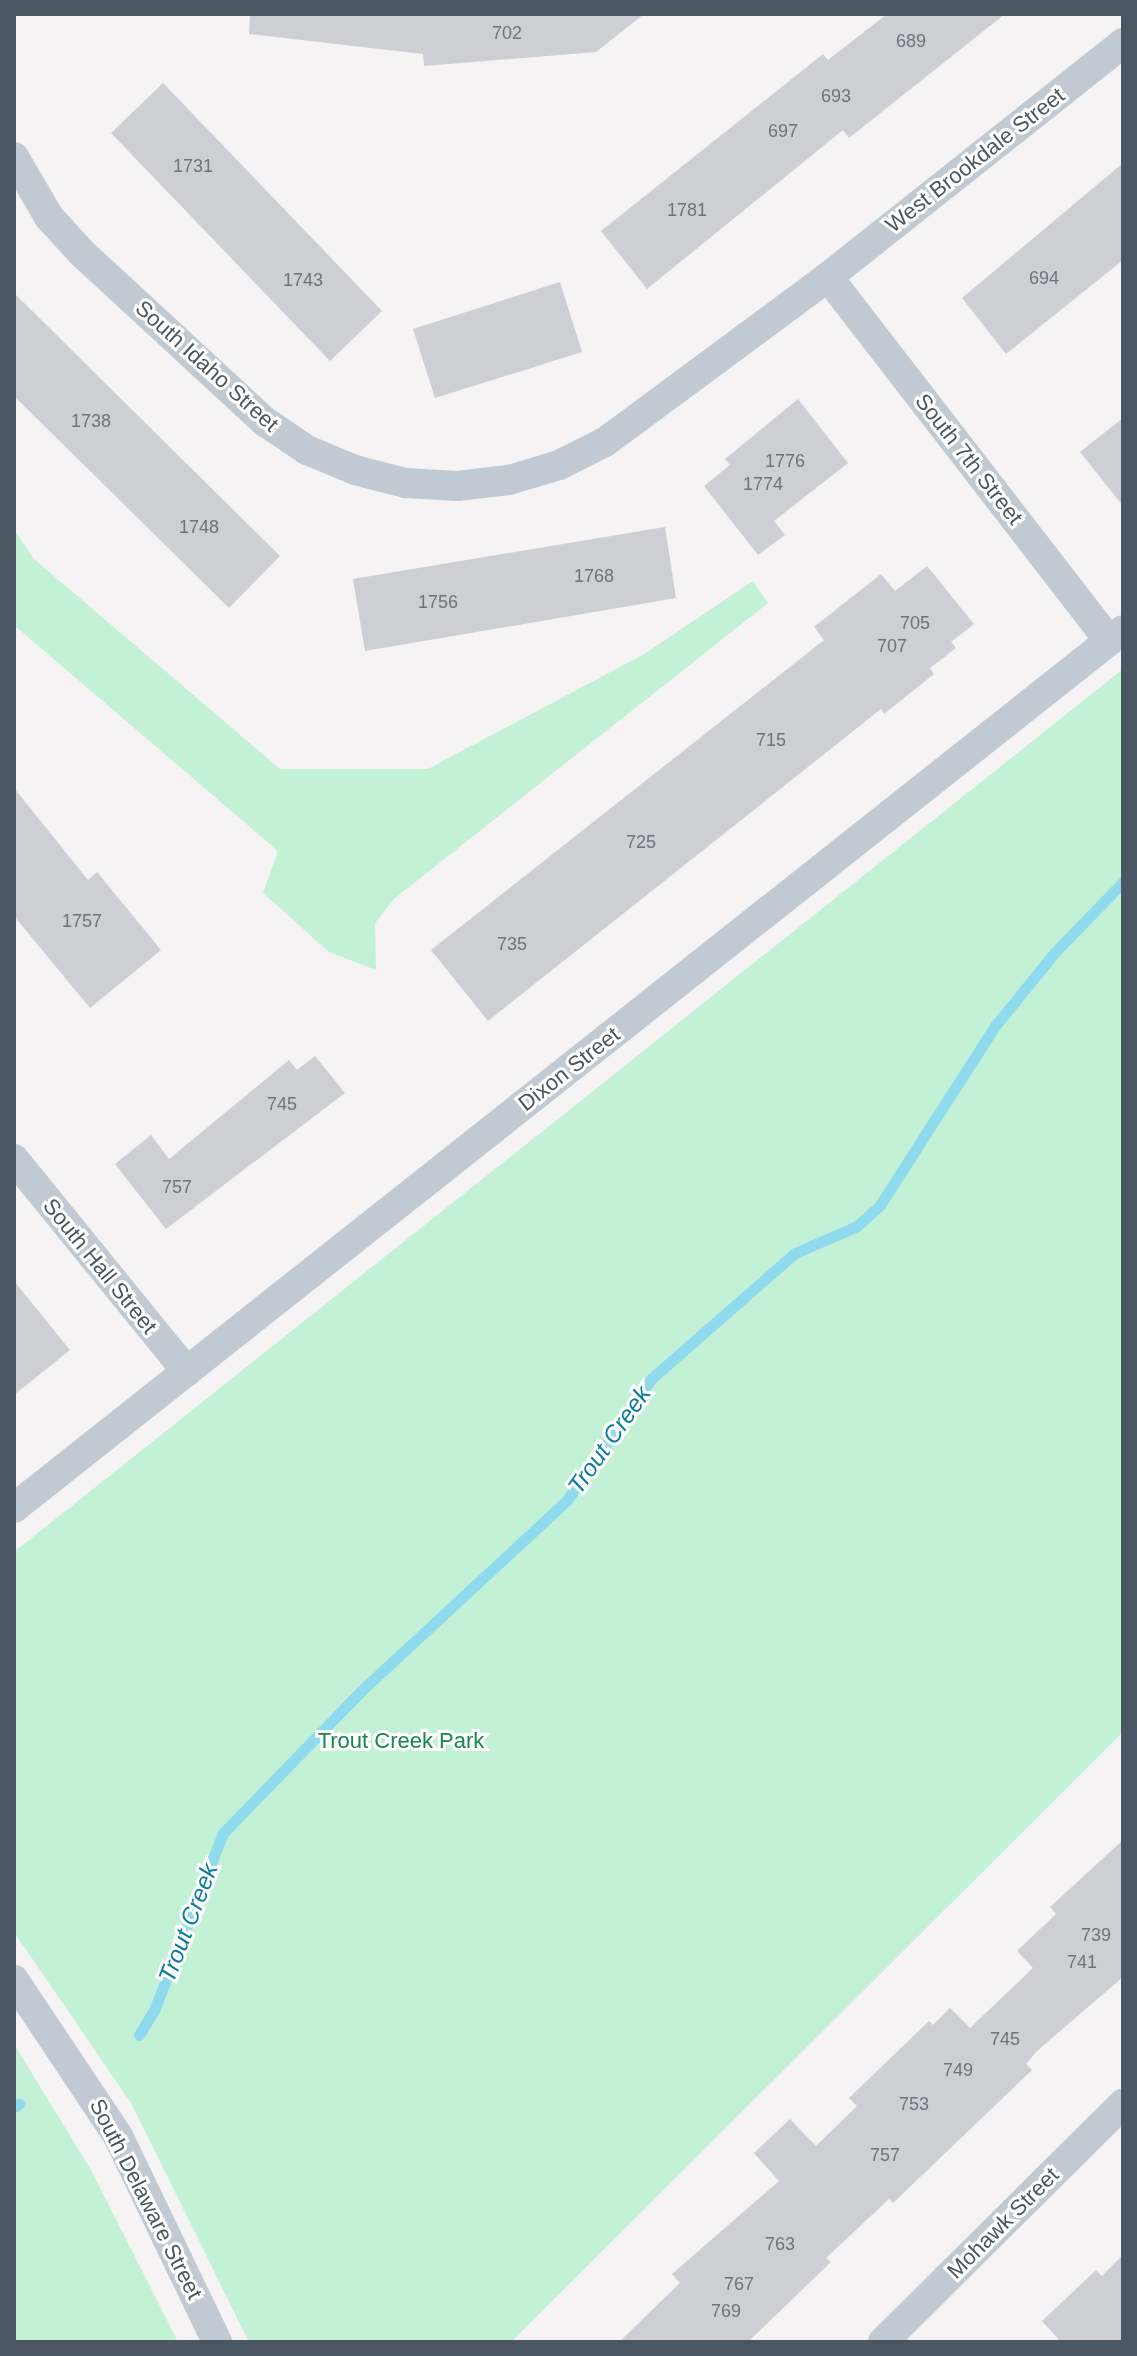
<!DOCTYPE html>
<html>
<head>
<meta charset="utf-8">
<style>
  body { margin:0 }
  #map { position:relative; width:1137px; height:2356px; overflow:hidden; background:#f5f3f3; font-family:Arial,sans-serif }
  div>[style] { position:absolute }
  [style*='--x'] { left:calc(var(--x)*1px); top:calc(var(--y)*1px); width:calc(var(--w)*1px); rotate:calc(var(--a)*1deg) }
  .green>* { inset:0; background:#c3f1d5 }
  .stream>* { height:11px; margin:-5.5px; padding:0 5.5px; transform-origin:5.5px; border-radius:5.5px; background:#90daee }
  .building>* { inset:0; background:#cdcfd5 }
  .street>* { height:30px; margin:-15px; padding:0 15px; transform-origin:15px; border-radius:15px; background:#c1cad2 }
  span { translate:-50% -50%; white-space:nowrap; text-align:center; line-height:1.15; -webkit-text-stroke:6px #fff; paint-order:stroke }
  .number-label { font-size:18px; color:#6b747e }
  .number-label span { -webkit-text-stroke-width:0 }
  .street-label { font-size:22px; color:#4a5661 }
  .park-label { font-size:22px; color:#17864f }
  .water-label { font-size:24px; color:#0c7c9b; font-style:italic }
  .frame { position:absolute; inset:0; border:16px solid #4a5661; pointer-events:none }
</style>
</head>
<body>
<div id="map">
  <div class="green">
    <div style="clip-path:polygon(14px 530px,34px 559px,280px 769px,428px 769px,646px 653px,753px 581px,768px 603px,395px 898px,375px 923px,376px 970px,329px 952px,263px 893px,278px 851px,14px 625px)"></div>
    <div style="clip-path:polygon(1123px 669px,1123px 1732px,511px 2342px,249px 2342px,131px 2103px,14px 1932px,14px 1552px)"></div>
    <div style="clip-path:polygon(14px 2044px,91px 2170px,178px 2342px,14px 2342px)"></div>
  </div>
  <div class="stream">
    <div style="--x:139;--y:2035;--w:31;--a:-59"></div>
    <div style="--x:155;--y:2008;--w:188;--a:-68.8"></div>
    <div style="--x:223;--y:1833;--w:198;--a:-45.8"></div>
    <div style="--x:361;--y:1691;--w:281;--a:-42.8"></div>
    <div style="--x:567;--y:1500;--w:147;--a:-55.2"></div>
    <div style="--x:651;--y:1379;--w:191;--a:-41.2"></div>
    <div style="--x:795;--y:1253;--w:68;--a:-23.5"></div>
    <div style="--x:857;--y:1226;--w:31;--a:-42"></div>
    <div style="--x:880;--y:1205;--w:213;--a:-57.3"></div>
    <div style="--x:995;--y:1026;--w:95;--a:-51"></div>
    <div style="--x:1055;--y:952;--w:98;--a:-45.8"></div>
    <div style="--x:14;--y:2107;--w:6;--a:-31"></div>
  </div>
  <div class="building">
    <div style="clip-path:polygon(250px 14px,644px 14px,596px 52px,424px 66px,423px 54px,249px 34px)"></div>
    <div style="clip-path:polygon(887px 14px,1005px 14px,849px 138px,843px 130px,647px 289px,601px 231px,823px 54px,828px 60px)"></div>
    <div style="clip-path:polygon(163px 83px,382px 311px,330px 361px,111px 133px)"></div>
    <div style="clip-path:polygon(1123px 163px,1123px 260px,1006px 354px,962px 298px)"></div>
    <div style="clip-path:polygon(560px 282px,582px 352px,435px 398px,413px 329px)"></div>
    <div style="clip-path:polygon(14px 293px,280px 556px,229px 608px,14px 396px)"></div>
    <div style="clip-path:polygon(798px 399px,848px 463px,774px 521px,785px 535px,758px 555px,704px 486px,730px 465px,725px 459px)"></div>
    <div style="clip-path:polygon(1123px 418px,1123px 506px,1080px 452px)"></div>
    <div style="clip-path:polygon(665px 527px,676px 598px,365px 651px,353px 579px)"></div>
    <div style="clip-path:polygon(927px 566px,974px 624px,951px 642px,956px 648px,930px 668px,934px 674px,884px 714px,881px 709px,488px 1021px,431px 950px,824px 640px,814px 627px,881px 574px,895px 591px)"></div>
    <div style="clip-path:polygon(14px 788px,88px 880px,97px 872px,161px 950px,90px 1008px,14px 916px)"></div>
    <div style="clip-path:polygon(315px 1056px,345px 1093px,166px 1229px,115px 1164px,151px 1135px,169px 1159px,289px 1060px,297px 1070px)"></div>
    <div style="clip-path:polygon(14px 1281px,70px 1350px,14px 1395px)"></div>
    <div style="clip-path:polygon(1123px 1840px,1123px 1977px,1037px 2051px,1026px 2064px,1032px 2070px,893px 2203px,889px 2199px,826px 2258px,831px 2262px,748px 2342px,619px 2342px,680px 2283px,672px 2274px,779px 2181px,754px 2153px,790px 2119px,816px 2146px,857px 2106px,849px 2098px,929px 2021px,933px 2025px,950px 2008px,970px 2028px,1033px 1968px,1017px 1951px,1056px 1914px,1050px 1907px)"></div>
    <div style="clip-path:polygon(1123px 2255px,1123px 2342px,1061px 2342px,1042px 2321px,1096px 2270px,1102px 2276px)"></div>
  </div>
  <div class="street">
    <div style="--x:14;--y:157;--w:69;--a:59.7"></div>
    <div style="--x:49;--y:217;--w:49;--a:47.5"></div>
    <div style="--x:82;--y:253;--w:248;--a:42.7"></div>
    <div style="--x:264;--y:421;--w:52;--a:34"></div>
    <div style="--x:307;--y:450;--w:52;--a:22.6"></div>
    <div style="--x:355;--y:470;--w:52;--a:14.6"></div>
    <div style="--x:405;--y:483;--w:52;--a:3.3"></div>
    <div style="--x:457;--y:486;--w:52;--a:-6.6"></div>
    <div style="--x:509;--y:480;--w:52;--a:-16.7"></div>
    <div style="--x:559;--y:465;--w:51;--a:-26.6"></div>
    <div style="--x:605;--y:442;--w:277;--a:-36.5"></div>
    <div style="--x:828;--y:277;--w:377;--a:-38.4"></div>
    <div style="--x:828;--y:277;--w:460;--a:52.3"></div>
    <div style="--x:14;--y:1159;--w:274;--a:50.9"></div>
    <div style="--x:14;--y:1508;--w:1414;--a:-38.37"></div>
    <div style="--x:14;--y:1980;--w:187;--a:56.3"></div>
    <div style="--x:118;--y:2136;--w:229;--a:64.3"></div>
    <div style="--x:883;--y:2342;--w:338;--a:-44.8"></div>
  </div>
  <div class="number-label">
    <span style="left:507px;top:33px">702</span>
    <span style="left:911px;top:41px">689</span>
    <span style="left:836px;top:96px">693</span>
    <span style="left:783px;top:131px">697</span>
    <span style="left:193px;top:166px">1731</span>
    <span style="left:687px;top:210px">1781</span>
    <span style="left:1044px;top:278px">694</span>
    <span style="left:303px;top:280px">1743</span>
    <span style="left:91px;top:421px">1738</span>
    <span style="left:785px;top:461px">1776</span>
    <span style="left:763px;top:484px">1774</span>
    <span style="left:199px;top:527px">1748</span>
    <span style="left:594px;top:576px">1768</span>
    <span style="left:438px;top:602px">1756</span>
    <span style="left:915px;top:623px">705</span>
    <span style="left:892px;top:646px">707</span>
    <span style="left:771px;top:740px">715</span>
    <span style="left:641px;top:842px">725</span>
    <span style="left:82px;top:921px">1757</span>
    <span style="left:512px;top:944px">735</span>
    <span style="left:282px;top:1104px">745</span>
    <span style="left:177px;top:1187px">757</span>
    <span style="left:1096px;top:1935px">739</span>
    <span style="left:1082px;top:1962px">741</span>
    <span style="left:1005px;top:2039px">745</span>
    <span style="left:958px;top:2070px">749</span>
    <span style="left:914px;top:2104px">753</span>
    <span style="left:885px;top:2155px">757</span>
    <span style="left:780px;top:2244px">763</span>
    <span style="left:739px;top:2284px">767</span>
    <span style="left:726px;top:2311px">769</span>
  </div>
  <div class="street-label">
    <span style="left:975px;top:160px;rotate:-38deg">West Brookdale Street</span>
    <span style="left:207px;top:366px;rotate:42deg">South Idaho Street</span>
    <span style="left:969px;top:459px;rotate:52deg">South 7th Street</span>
    <span style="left:569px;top:1069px;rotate:-38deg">Dixon Street</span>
    <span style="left:100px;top:1266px;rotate:51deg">South Hall Street</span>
    <span style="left:146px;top:2199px;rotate:63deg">South Delaware Street</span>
    <span style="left:1003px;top:2223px;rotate:-45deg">Mohawk Street</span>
  </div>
  <div class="park-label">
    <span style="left:401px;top:1741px">Trout Creek Park</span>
  </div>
  <div class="water-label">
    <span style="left:609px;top:1440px;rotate:-55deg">Trout Creek</span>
    <span style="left:188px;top:1923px;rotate:-69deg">Trout Creek</span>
  </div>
  <div class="frame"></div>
</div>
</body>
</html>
